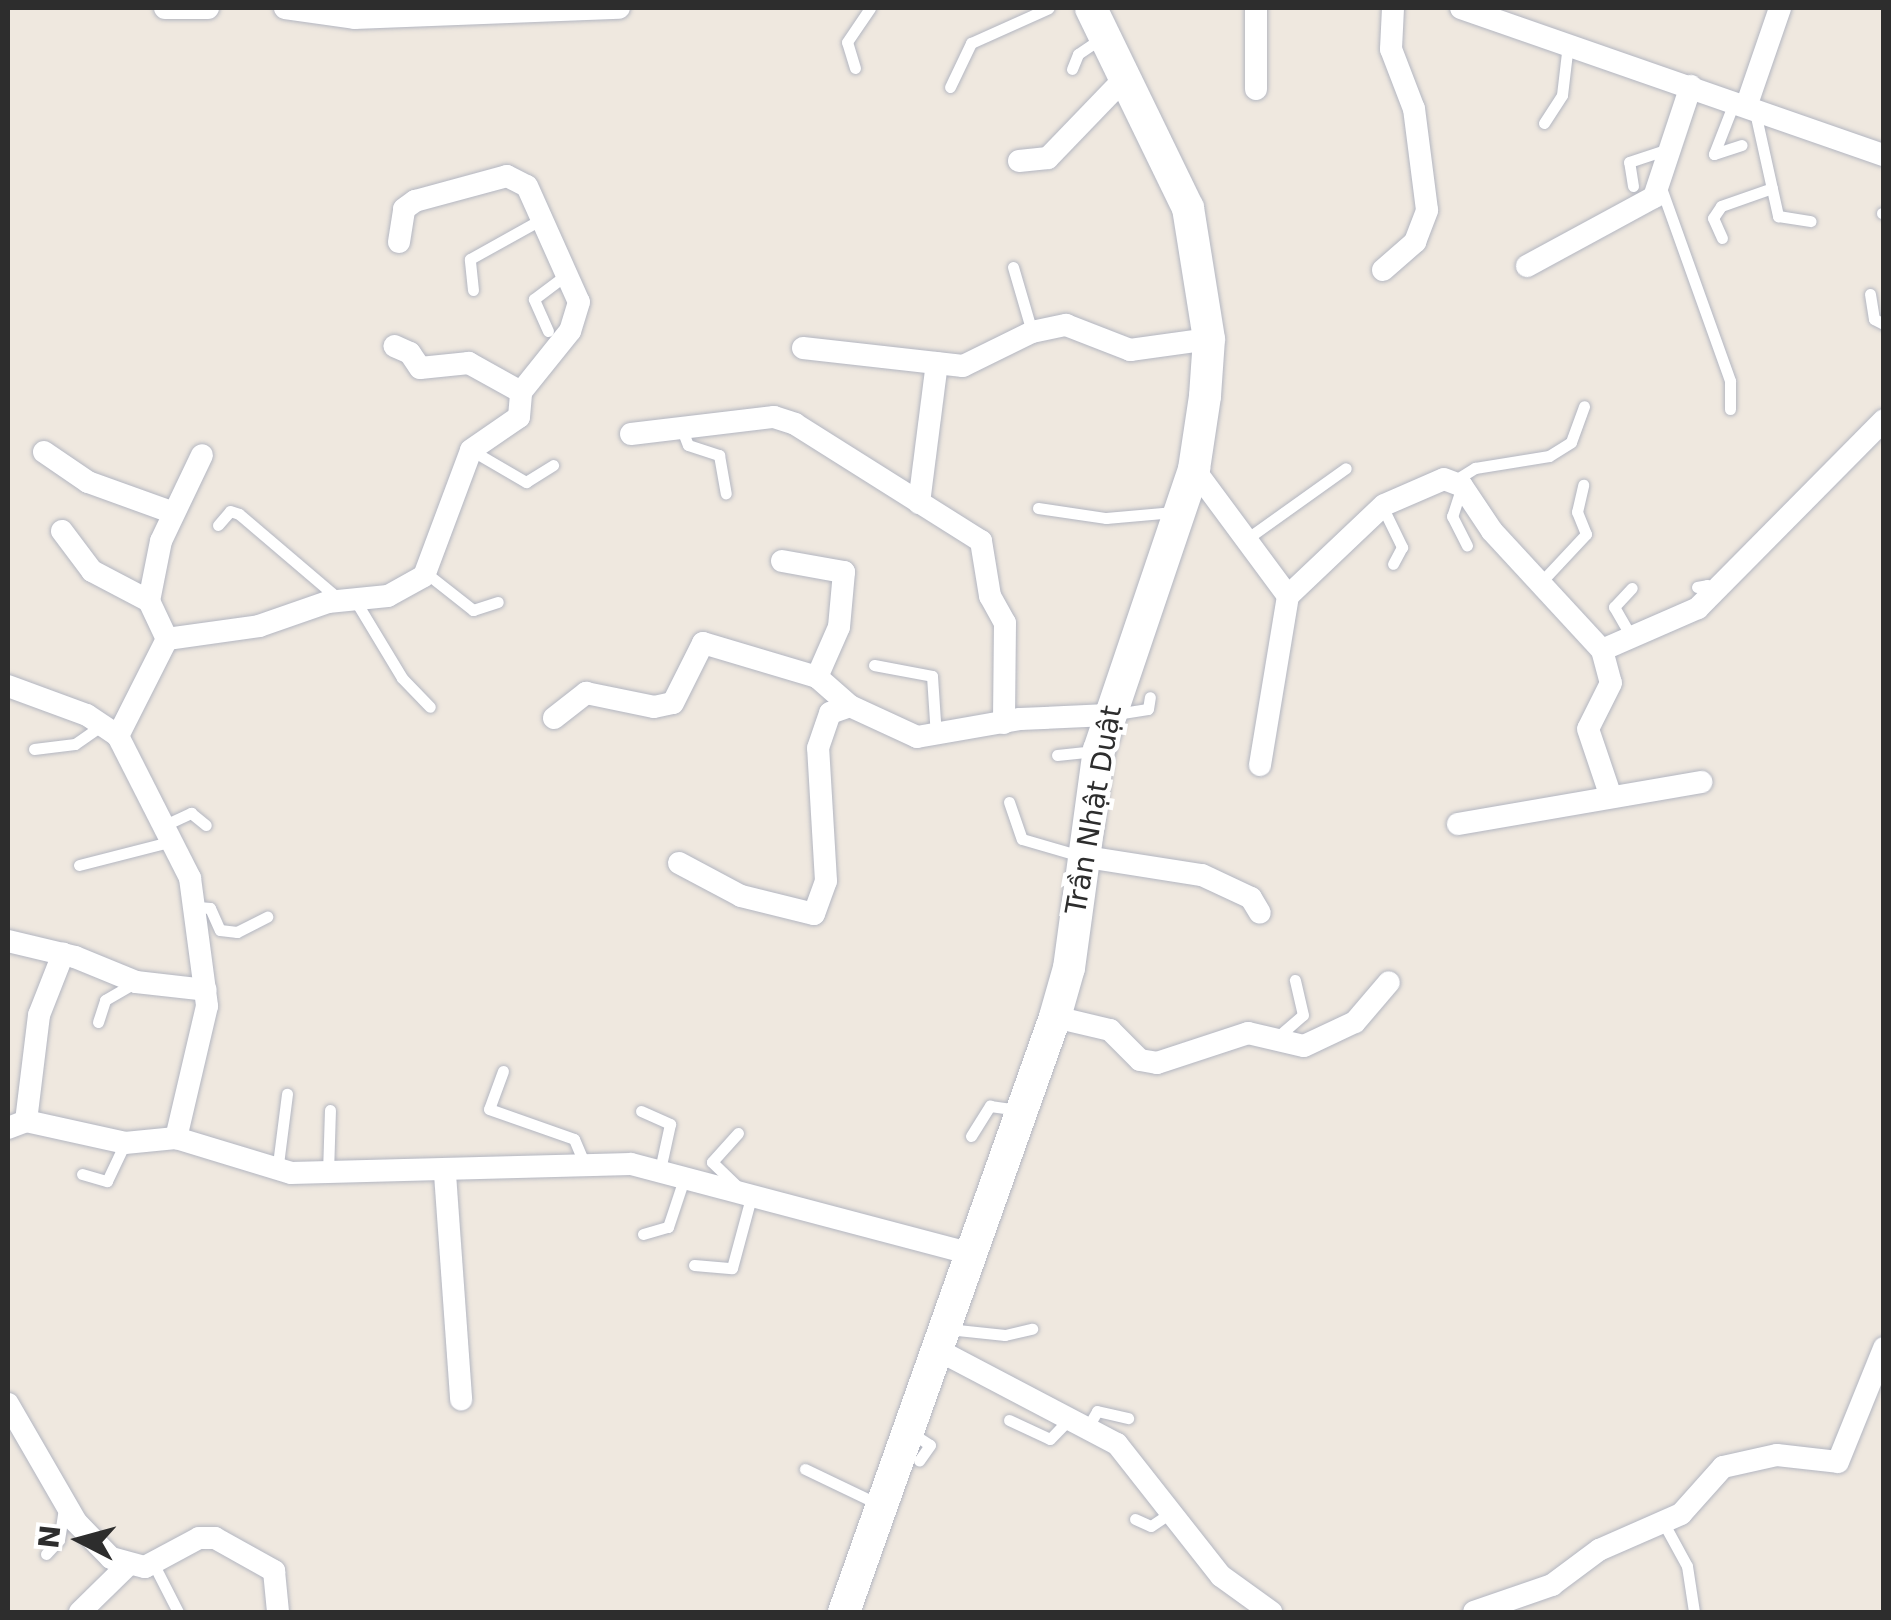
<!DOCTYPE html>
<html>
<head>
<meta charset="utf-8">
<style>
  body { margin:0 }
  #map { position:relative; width:1891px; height:1620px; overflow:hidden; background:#efe8df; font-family:"DejaVu Sans",sans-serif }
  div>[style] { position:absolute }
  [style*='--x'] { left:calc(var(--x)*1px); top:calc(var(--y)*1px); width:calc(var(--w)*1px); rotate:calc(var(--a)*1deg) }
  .roads { filter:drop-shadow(0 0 2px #b3b6c1) drop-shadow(0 0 2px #b3b6c1) }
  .lane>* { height:11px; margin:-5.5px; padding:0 5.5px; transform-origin:5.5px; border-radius:5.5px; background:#fff }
  .street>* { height:22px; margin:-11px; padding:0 11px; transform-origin:11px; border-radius:11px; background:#fff }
  .secondary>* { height:32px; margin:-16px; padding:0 16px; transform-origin:16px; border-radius:16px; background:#fff }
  span { translate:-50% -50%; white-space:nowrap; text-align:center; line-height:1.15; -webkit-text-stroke:9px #fff; paint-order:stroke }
  .street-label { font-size:28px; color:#2d2d2d }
  .frame { position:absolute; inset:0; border:10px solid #2d2d2d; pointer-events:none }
  .north { position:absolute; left:30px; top:1490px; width:100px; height:100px; -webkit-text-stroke:8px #fff; paint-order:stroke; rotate:276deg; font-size:28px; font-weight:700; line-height:40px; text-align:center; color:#2d2d2d }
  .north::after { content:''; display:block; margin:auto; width:35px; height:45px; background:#2d2d2d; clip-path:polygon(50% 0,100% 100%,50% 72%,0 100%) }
</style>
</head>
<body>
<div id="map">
  <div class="roads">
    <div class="lane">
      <div style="--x:855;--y:68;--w:27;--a:-107"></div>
      <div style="--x:847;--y:42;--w:41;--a:-55.9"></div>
      <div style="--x:1072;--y:69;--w:16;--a:-68"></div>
      <div style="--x:1078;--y:54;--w:29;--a:-34"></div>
      <div style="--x:950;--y:87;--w:49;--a:-64.5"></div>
      <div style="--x:971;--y:43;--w:85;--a:-24.2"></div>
      <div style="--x:1735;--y:100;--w:58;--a:111.3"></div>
      <div style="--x:1714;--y:154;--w:29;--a:-18"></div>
      <div style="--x:1755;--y:112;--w:107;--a:77.5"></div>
      <div style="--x:1778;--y:216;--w:33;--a:9"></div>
      <div style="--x:1544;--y:123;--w:33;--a:-57"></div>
      <div style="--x:1562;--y:95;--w:51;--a:-83.3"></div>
      <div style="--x:1660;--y:185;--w:208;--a:70.3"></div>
      <div style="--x:1730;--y:381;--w:28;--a:90"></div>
      <div style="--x:1633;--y:186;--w:24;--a:-99"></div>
      <div style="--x:1629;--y:162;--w:44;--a:-18.4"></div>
      <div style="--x:1882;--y:213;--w:2;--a:0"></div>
      <div style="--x:1722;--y:238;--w:22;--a:-114"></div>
      <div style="--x:1713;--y:218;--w:14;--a:-56"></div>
      <div style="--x:1721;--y:206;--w:54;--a:-19.4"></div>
      <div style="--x:1013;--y:267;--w:68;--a:73.7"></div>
      <div style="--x:473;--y:290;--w:31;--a:-96"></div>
      <div style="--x:470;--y:259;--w:82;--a:-29.1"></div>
      <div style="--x:1870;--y:294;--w:25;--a:81"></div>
      <div style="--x:1874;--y:319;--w:11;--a:27"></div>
      <div style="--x:548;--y:331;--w:35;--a:-114"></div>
      <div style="--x:534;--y:299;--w:41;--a:-37.1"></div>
      <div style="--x:681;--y:427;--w:19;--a:69"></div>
      <div style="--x:688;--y:445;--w:33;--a:18"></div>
      <div style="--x:719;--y:455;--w:39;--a:80"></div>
      <div style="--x:471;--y:450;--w:64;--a:30.2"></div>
      <div style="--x:526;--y:482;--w:32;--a:-32"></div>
      <div style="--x:1454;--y:481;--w:25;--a:-32"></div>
      <div style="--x:1475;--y:468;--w:75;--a:-9.2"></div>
      <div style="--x:1549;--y:456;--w:26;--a:-32"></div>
      <div style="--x:1571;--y:442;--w:38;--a:-70"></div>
      <div style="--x:1462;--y:486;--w:32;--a:108"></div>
      <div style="--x:1452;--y:516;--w:33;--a:63"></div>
      <div style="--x:1382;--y:506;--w:46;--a:64"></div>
      <div style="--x:1402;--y:547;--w:19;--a:118"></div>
      <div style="--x:1038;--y:508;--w:69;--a:8.4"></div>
      <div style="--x:1106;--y:518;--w:68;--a:-5"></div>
      <div style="--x:218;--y:525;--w:18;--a:-49"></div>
      <div style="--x:230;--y:511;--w:9;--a:18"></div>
      <div style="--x:239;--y:514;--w:133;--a:40.4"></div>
      <div style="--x:1248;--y:538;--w:120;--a:-35.5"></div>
      <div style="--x:426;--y:573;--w:60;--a:38.2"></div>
      <div style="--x:473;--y:610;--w:26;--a:-18"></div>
      <div style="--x:1543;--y:580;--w:63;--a:-46.9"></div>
      <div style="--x:1586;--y:534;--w:24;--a:-112"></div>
      <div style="--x:1577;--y:512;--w:28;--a:-77"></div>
      <div style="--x:1697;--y:587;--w:10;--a:-11"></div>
      <div style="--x:1707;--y:585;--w:11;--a:45"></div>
      <div style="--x:355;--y:600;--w:91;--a:58.9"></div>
      <div style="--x:402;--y:678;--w:40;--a:46"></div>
      <div style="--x:1632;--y:638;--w:36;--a:-120"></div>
      <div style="--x:1614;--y:607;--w:26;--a:-47"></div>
      <div style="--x:874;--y:665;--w:59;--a:10.7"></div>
      <div style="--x:932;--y:676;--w:60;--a:86.2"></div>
      <div style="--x:1116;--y:714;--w:32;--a:-9"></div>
      <div style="--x:1148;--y:709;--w:12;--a:-81"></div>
      <div style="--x:34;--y:749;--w:41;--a:-7"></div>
      <div style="--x:75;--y:744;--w:35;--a:-35"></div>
      <div style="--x:1057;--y:755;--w:38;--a:-6"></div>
      <div style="--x:1009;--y:802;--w:39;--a:71"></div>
      <div style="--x:1022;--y:839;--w:60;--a:16.3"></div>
      <div style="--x:165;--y:825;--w:29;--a:-25"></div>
      <div style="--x:191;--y:813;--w:19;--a:39"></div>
      <div style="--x:79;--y:865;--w:97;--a:-14.3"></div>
      <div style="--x:198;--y:907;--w:12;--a:5"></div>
      <div style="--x:210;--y:908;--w:24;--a:66"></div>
      <div style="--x:220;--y:930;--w:17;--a:7"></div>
      <div style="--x:237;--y:932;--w:34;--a:-27"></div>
      <div style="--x:98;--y:1022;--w:23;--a:-72"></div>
      <div style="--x:105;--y:1000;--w:36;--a:-30"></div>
      <div style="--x:1274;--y:1040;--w:38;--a:-41"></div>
      <div style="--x:1303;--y:1015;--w:36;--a:-103"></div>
      <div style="--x:503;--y:1071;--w:40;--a:110.2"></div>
      <div style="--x:489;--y:1109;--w:90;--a:19.4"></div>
      <div style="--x:574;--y:1139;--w:25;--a:67"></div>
      <div style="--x:641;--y:1111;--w:32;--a:24"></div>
      <div style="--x:670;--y:1124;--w:47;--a:102.3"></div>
      <div style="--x:738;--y:1133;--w:39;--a:132"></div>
      <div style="--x:712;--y:1162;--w:36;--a:44"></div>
      <div style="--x:971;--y:1136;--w:36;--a:-58"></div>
      <div style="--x:990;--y:1106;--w:28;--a:8"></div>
      <div style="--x:277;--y:1172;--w:79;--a:-82.7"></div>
      <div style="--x:328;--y:1173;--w:63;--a:-88.2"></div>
      <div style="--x:82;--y:1174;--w:26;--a:16"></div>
      <div style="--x:107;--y:1181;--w:42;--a:-64.7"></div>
      <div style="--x:643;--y:1234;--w:26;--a:-16"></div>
      <div style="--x:668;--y:1227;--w:54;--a:-71.6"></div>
      <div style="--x:694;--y:1265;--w:38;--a:5"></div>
      <div style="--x:732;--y:1268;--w:77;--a:-74.9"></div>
      <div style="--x:948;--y:1329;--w:57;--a:6"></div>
      <div style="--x:1005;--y:1335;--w:28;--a:-13"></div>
      <div style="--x:1009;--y:1420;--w:45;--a:24.9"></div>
      <div style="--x:1050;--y:1439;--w:28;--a:-46"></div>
      <div style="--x:1089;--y:1425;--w:16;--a:-60"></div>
      <div style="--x:1097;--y:1411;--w:32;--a:13"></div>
      <div style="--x:913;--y:1434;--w:20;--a:33"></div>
      <div style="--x:930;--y:1445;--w:19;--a:125"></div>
      <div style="--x:805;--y:1469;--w:81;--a:25.6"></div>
      <div style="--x:1135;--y:1519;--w:17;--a:24"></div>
      <div style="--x:1151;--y:1526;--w:25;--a:-34"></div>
      <div style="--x:1663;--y:1522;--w:50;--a:61.4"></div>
      <div style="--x:1687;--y:1566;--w:47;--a:81.3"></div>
      <div style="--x:46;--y:1554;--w:19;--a:-47"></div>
      <div style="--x:59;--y:1540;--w:31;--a:-81"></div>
      <div style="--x:154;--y:1565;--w:53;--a:62.9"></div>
    </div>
    <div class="street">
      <div style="--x:165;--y:8;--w:43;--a:0"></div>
      <div style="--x:285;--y:8;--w:70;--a:8.2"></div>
      <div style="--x:354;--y:18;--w:265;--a:-2.2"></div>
      <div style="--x:1256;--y:8;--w:81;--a:90"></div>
      <div style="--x:1461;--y:8;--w:448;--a:19.2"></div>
      <div style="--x:1747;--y:104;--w:102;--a:-71"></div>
      <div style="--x:1019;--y:161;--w:29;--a:-6"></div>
      <div style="--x:1048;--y:158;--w:111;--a:-46.1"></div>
      <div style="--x:399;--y:242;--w:33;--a:-81"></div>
      <div style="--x:404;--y:209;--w:14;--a:-36"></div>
      <div style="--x:415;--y:201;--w:95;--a:-15.2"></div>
      <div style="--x:507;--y:176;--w:22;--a:27"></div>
      <div style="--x:527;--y:186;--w:127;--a:65.9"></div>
      <div style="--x:579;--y:302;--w:30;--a:107"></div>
      <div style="--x:570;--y:331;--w:78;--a:128.8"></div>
      <div style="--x:1527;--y:266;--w:145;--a:-28.5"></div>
      <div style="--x:1654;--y:197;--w:117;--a:-71.6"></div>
      <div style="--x:1383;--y:270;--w:43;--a:-41.2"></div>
      <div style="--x:1415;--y:242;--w:34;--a:-69"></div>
      <div style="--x:1427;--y:210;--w:102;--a:-97.3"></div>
      <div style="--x:1414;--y:109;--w:64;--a:-111"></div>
      <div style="--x:1391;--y:49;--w:41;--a:-87.2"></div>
      <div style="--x:803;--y:348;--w:161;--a:6.4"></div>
      <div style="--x:963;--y:366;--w:77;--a:-26.2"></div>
      <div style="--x:1032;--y:332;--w:35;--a:-12"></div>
      <div style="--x:1066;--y:325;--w:69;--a:21.3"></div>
      <div style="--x:1130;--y:350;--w:80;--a:-7.9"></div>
      <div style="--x:631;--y:434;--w:144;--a:-6.8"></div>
      <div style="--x:774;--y:417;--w:22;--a:18"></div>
      <div style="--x:795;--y:424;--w:220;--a:32.2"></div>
      <div style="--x:981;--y:541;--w:56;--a:80.7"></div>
      <div style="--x:990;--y:596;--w:31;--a:61"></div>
      <div style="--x:1005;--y:623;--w:100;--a:90.6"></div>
      <div style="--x:44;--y:452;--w:53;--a:34.3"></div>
      <div style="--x:88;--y:482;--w:91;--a:19.8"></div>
      <div style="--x:1194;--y:469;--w:158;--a:53.5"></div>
      <div style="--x:919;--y:503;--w:141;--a:-82.7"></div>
      <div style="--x:62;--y:531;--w:50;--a:53.1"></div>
      <div style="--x:92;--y:571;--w:64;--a:27.8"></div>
      <div style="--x:149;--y:601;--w:42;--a:64.7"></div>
      <div style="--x:167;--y:639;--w:109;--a:116.8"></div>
      <div style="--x:782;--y:561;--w:63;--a:10.1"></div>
      <div style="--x:844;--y:572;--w:55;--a:95.2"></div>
      <div style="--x:839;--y:627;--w:55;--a:113.7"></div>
      <div style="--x:149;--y:601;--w:61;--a:-78.7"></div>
      <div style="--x:161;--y:541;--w:95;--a:-64.5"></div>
      <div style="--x:167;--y:639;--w:93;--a:-8"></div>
      <div style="--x:259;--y:626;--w:73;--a:-19.2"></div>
      <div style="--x:328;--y:602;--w:60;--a:-5.7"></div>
      <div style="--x:388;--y:596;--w:41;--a:-29.1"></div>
      <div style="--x:424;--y:576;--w:134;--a:-69.5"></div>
      <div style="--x:471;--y:450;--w:58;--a:-34.5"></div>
      <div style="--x:519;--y:417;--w:25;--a:-85"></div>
      <div style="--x:521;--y:392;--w:60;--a:-150.9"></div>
      <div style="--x:469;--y:363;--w:49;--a:174.2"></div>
      <div style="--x:420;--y:368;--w:18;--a:-124"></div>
      <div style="--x:410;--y:353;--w:17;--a:-156"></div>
      <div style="--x:1602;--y:650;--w:105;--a:-23.6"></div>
      <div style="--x:1698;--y:608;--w:264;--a:-45.3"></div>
      <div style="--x:8;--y:686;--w:84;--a:20.2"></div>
      <div style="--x:87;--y:715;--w:37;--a:34"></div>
      <div style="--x:118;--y:736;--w:159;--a:63.1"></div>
      <div style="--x:190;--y:878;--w:129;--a:82.4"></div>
      <div style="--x:207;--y:1006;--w:136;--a:103.2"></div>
      <div style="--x:554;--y:718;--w:41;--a:-38"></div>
      <div style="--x:586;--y:693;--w:69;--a:11.6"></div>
      <div style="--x:654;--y:707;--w:19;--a:-12"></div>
      <div style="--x:673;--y:703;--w:67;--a:-63.4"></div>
      <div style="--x:703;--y:643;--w:119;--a:16.6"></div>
      <div style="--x:817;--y:677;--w:44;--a:41.3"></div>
      <div style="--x:850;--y:706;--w:74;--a:24.8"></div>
      <div style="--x:917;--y:737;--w:105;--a:-9.9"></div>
      <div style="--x:1020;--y:719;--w:88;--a:-2.6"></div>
      <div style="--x:1260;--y:765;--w:171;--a:-80.6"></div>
      <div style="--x:1288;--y:596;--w:132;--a:-43.5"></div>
      <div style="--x:1384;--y:505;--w:65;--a:-23.4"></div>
      <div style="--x:1444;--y:479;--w:19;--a:21"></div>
      <div style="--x:1462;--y:486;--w:54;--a:56.3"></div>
      <div style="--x:1492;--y:531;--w:162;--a:47.3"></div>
      <div style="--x:1602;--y:650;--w:34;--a:75"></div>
      <div style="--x:1611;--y:683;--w:51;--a:116.6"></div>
      <div style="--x:1588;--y:729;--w:69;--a:71.3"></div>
      <div style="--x:1458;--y:824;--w:247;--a:-9.8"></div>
      <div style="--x:1080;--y:856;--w:123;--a:8.9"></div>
      <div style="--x:1202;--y:875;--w:54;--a:25.1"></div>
      <div style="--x:1251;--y:898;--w:17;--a:59"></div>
      <div style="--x:679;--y:863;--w:70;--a:28"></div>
      <div style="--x:741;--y:896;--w:75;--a:13.9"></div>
      <div style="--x:814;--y:914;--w:35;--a:-70"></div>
      <div style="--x:826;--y:881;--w:133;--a:-93.4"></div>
      <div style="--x:818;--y:748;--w:37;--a:-71"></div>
      <div style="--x:830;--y:713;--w:21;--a:-19"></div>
      <div style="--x:8;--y:941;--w:69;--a:13.4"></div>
      <div style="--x:75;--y:957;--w:66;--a:22.3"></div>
      <div style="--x:136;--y:982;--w:70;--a:6.5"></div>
      <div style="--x:1055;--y:1017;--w:57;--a:13.3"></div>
      <div style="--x:1110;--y:1030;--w:42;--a:45"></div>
      <div style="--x:1140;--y:1060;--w:17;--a:10"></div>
      <div style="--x:1157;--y:1063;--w:96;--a:-18.2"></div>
      <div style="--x:1248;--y:1033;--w:57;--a:13.1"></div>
      <div style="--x:1304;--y:1046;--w:56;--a:-25.2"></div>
      <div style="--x:1355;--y:1022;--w:52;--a:-49.6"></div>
      <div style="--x:26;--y:1121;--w:107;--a:-83"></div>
      <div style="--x:39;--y:1015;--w:66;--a:-68.5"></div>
      <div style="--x:8;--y:1128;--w:19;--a:-21"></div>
      <div style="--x:26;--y:1121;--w:101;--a:12.5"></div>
      <div style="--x:125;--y:1143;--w:51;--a:-5.6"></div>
      <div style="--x:176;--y:1138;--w:120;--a:16.9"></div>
      <div style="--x:291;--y:1173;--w:340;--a:-1.5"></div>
      <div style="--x:631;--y:1164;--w:349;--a:14.8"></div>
      <div style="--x:445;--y:1174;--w:226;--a:85.9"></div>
      <div style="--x:938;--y:1350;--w:202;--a:27.7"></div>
      <div style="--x:1117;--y:1444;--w:168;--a:51.8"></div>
      <div style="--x:1221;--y:1576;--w:62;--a:35.8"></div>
      <div style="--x:8;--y:1404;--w:136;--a:60"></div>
      <div style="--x:76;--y:1522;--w:50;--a:45.8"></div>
      <div style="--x:111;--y:1558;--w:35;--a:15"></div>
      <div style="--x:145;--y:1567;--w:61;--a:-28.2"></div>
      <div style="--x:199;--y:1538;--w:16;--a:0"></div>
      <div style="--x:215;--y:1538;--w:68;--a:29.2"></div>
      <div style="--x:274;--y:1571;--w:41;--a:84.4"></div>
      <div style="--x:80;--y:1612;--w:67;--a:-44.4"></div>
      <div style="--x:1474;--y:1612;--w:83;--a:-19.1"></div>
      <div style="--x:1552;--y:1585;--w:59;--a:-36.7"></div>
      <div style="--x:1599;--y:1550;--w:90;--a:-23.7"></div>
      <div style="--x:1681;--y:1514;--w:63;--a:-48.2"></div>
      <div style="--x:1723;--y:1467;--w:55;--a:-12.5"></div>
      <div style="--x:1777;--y:1455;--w:61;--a:6.5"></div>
      <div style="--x:1838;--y:1462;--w:123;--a:-68"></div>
    </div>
    <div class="secondary">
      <div style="--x:844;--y:1612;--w:631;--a:-70.47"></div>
      <div style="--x:1055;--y:1017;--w:51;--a:-74.1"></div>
      <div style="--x:1069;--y:968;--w:220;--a:-82.2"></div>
      <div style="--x:1099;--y:750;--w:297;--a:-71.3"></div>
      <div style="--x:1194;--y:469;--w:74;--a:-81.4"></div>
      <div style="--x:1205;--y:396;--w:57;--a:-86"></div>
      <div style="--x:1209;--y:339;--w:133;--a:-99.1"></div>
      <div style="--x:1188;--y:208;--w:222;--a:-115.9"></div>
    </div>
  </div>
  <div class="street-label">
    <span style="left:1094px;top:810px;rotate:-80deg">Trần Nhật Duật</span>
  </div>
  <div class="frame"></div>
  <div class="north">N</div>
</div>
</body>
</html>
